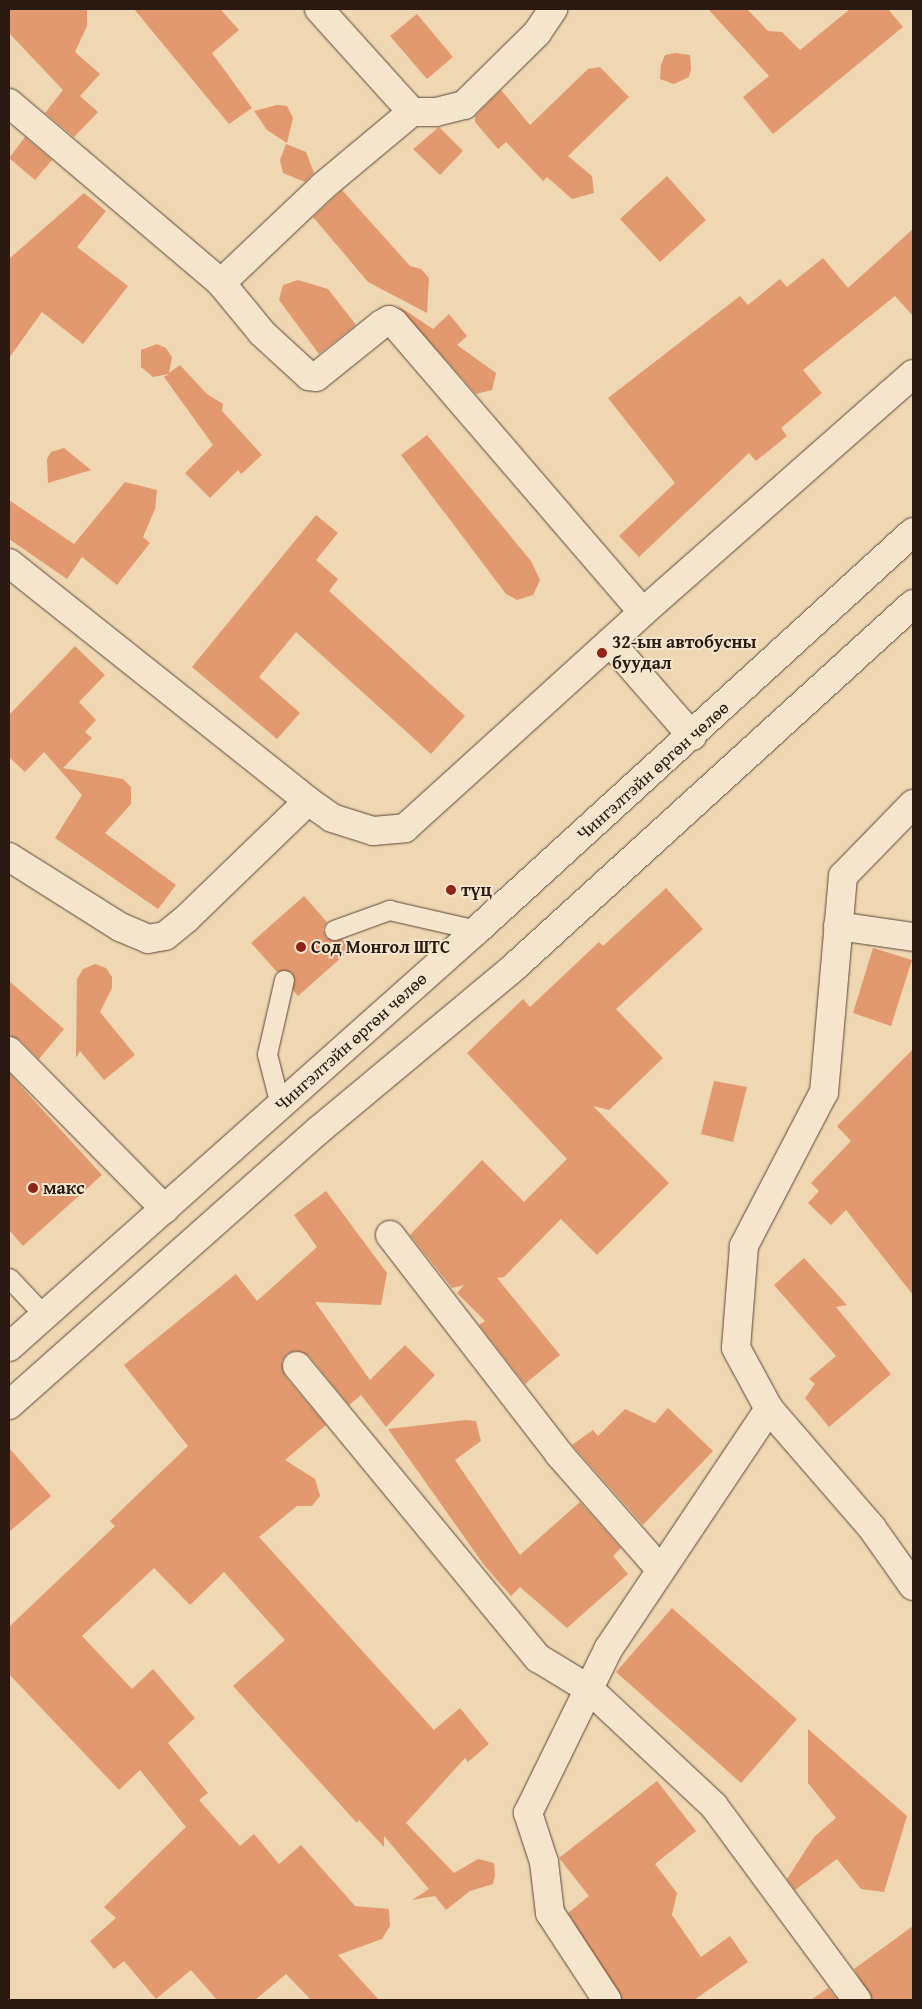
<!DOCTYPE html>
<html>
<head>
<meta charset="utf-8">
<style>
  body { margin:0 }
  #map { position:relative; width:922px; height:2009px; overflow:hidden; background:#efd7b1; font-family:"Gentium Book Plus",serif }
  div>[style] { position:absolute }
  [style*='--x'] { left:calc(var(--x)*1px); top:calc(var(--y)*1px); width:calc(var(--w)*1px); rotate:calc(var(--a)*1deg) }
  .building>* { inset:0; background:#e2996f }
  .roads { filter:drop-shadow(0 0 1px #5b4839) drop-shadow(0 0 1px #5b4839) }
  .lane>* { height:19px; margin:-9.5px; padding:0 9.5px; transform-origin:9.5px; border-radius:9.5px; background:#f5e5cc }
  .street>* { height:28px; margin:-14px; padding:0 14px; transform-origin:14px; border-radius:14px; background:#f5e5cc }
  .secondary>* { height:28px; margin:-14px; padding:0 14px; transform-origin:14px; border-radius:14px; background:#f5e5cc }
  .dots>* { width:14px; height:14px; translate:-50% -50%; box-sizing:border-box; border:2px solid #f5e5cc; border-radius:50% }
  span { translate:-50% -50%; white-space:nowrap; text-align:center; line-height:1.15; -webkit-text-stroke:4px #f5e5cc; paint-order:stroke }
  .poi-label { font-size:18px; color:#2a1911; font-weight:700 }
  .left { translate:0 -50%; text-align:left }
  .street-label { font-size:18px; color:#2a1911 }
  .frame { position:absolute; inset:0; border:10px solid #2a1911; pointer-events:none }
</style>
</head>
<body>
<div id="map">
  <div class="building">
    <div style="clip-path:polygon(9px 9px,87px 9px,87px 26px,75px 52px,100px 74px,80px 96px,98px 112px,74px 137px,45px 113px,63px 90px,9px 33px)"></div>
    <div style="clip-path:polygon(134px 9px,220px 9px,239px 30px,212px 53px,252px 108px,229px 124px)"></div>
    <div style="clip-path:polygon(708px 9px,747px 9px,768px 31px,782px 32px,800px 50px,850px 9px,888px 9px,903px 27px,773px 134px,743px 97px,769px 76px)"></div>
    <div style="clip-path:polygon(417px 14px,453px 57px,427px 79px,390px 36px)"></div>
    <div style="clip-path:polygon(675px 53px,690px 55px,691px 69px,689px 77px,674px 84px,660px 79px,661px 65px,665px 55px)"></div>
    <div style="clip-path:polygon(600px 67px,629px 97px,568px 156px,592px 176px,594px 193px,572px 199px,547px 177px,543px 181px,506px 142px,498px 149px,475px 122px,475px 116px,501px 90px,530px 125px,588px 69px)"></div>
    <div style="clip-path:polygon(277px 105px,287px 106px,293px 118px,287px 143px,267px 130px,254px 111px)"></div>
    <div style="clip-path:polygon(439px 127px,463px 151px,440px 175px,413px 149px)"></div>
    <div style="clip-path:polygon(25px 137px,52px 160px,35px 180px,9px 158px)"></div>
    <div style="clip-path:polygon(286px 144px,306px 152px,314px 173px,305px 182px,283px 173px,280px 160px)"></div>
    <div style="clip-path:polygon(667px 176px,706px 220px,660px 262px,620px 219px)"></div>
    <div style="clip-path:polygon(342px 190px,410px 266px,421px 269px,429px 278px,427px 313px,368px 282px,313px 217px)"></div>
    <div style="clip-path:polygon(84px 193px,106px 211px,77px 247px,128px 286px,83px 344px,42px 312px,9px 358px,9px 259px)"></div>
    <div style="clip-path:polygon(913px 229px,913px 316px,895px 296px,803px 370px,822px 393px,781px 428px,787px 436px,756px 461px,749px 453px,639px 557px,619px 536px,675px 483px,608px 398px,740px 296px,748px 305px,780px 279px,787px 287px,823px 258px,848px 288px)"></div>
    <div style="clip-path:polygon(298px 280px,328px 289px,356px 325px,319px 354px,279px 300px,283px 285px)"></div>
    <div style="clip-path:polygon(397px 305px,433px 329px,449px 314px,467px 336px,457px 345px,496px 373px,492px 390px,476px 394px)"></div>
    <div style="clip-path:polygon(157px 344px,166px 348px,172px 357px,169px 373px,180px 365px,207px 394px,223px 404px,222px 411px,262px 455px,241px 474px,238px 470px,210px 498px,185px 473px,213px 445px,164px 377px,169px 374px,153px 377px,141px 367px,141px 350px)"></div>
    <div style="clip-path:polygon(427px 435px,531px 561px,540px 580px,533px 595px,517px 600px,506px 594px,401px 455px)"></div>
    <div style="clip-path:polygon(64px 448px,91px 470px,48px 483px,47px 459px,51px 452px)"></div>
    <div style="clip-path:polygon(125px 482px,157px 490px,155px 509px,143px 537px,150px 543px,117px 585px,82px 557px,67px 579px,9px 539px,9px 500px,74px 544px)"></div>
    <div style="clip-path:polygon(316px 515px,338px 533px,316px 560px,338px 579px,329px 591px,465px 716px,431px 754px,296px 632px,259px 677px,300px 713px,277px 739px,192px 667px)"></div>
    <div style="clip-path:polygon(75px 646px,105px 675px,79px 702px,96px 720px,85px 732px,92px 738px,63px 768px,123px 779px,131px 787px,131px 804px,105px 833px,176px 885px,158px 909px,55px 838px,82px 795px,44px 752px,25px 772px,9px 757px,9px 715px)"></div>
    <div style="clip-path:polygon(666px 888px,703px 929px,616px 1009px,663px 1058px,609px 1110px,593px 1106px,669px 1183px,597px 1255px,561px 1219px,504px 1277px,497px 1278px,560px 1355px,525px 1384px,479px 1325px,485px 1321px,457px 1293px,464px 1285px,452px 1288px,410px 1235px,482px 1160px,524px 1202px,567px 1159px,467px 1053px,523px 999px,530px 1007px,599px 942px,603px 946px)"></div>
    <div style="clip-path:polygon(304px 896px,327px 922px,323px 929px,326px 938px,342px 939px,351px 949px,298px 996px,293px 990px,292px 972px,277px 972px,251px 943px)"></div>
    <div style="clip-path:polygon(873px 948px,912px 960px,891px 1026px,853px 1013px)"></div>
    <div style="clip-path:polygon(95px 964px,106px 968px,112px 977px,112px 988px,100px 1012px,135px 1055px,104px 1080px,80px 1051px,76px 1058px,77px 979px,83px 969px)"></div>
    <div style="clip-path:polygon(9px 981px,64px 1029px,39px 1059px,20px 1040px,9px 1036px)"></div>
    <div style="clip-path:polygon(913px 1049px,913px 1295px,846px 1210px,831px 1225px,808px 1203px,819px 1191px,811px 1183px,851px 1141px,837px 1126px)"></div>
    <div style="clip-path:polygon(9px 1073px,102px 1175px,23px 1246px,9px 1230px)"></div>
    <div style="clip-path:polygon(714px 1081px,747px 1087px,733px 1142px,701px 1134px)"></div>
    <div style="clip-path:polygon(326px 1191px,387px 1273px,381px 1305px,315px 1302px,370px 1380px,405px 1345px,435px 1375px,386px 1427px,361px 1395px,349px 1405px,309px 1356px,295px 1351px,287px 1354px,282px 1361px,285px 1376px,326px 1425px,285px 1460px,315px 1479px,320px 1496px,312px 1506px,297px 1506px,259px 1537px,434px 1730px,460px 1708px,489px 1744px,468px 1762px,465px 1758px,406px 1823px,454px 1873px,478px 1859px,494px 1863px,495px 1875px,493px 1884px,470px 1891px,446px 1910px,435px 1896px,412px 1900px,429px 1889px,384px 1836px,384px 1847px,359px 1820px,357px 1823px,233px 1686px,285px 1640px,224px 1572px,190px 1605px,154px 1568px,82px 1636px,132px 1689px,153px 1669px,195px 1718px,168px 1743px,208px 1793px,199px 1800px,240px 1846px,254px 1834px,279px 1864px,301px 1845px,355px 1906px,389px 1909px,390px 1926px,382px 1939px,338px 1955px,379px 2000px,311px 2000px,286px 1974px,255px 2000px,217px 2000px,191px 1970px,156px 1999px,124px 1961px,114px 1969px,90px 1941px,116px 1918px,104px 1907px,186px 1827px,140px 1770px,119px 1790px,9px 1674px,9px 1627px,115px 1526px,110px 1521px,188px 1446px,124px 1365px,236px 1274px,257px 1301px,317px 1247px,294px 1215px)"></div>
    <div style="clip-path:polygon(804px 1258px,847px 1305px,836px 1307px,891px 1374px,829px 1427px,805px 1398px,815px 1384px,809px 1379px,836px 1356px,774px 1285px)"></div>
    <div style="clip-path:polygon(668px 1408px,713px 1451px,643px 1525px,572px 1445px,593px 1430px,598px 1436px,625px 1409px,655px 1423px)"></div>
    <div style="clip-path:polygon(466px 1420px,476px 1421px,481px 1441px,455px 1460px,520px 1555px,580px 1502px,621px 1548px,613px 1556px,628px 1574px,567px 1628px,520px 1587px,511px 1596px,484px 1565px,388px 1429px)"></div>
    <div style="clip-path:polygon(9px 1448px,51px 1496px,9px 1532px)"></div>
    <div style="clip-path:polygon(672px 1608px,797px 1719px,741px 1783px,616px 1672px)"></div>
    <div style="clip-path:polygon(808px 1729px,907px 1816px,884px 1892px,861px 1889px,837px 1859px,795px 1890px,787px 1879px,814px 1837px,836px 1818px,808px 1783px)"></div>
    <div style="clip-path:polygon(657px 1781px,696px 1831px,655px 1864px,677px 1893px,672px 1915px,701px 1957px,730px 1936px,748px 1962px,694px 2000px,622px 2000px,568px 1913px,589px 1896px,559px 1858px)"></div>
    <div style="clip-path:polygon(913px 1926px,913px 2000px,872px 2000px,854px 1969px)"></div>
    <div style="clip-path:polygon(828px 1988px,838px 2000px,811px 2000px)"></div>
  </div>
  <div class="roads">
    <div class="lane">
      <div style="--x:334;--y:930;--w:59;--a:-20"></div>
      <div style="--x:389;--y:910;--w:90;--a:12.8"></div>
      <div style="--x:280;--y:1105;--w:53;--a:-104.3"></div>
      <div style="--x:267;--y:1054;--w:76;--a:-77.1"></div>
      <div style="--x:9;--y:1278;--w:51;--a:46.6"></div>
    </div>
    <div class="street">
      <div style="--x:319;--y:9;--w:139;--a:47.9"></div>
      <div style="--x:9;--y:103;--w:278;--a:40.3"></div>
      <div style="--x:221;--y:283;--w:65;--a:50.6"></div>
      <div style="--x:262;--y:333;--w:64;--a:42.5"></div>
      <div style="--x:309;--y:376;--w:7;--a:8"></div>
      <div style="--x:316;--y:377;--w:85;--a:-38.8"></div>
      <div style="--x:382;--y:324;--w:8;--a:-30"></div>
      <div style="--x:389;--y:320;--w:6;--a:31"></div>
      <div style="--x:394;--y:323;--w:381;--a:49.3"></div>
      <div style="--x:643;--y:612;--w:360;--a:-41.4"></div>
      <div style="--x:221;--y:283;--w:139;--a:-43.5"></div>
      <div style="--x:322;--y:187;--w:117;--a:-39.8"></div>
      <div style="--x:412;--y:112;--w:24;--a:0"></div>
      <div style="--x:436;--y:112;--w:29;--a:-14"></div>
      <div style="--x:464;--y:105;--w:103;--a:-44.6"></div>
      <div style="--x:537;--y:33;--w:29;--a:-56"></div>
      <div style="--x:9;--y:563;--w:382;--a:38.5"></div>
      <div style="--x:308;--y:801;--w:29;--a:35"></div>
      <div style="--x:332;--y:818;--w:43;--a:17.6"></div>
      <div style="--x:373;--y:831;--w:32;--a:-5"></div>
      <div style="--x:405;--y:828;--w:321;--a:-42.2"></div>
      <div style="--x:610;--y:642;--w:125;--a:48.9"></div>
      <div style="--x:913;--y:804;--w:100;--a:134.2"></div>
      <div style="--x:843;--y:876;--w:217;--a:95"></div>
      <div style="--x:824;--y:1092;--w:174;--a:117.5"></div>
      <div style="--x:744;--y:1246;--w:102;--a:94.5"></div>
      <div style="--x:736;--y:1348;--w:69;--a:61.6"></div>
      <div style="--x:769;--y:1409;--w:157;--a:49.1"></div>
      <div style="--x:872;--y:1528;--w:71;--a:54.7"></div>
      <div style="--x:9;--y:857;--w:131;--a:32.2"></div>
      <div style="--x:120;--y:927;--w:30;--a:23"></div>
      <div style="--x:148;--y:939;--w:17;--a:-10"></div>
      <div style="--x:165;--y:936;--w:28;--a:-39"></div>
      <div style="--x:187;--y:918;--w:168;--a:-44"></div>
      <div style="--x:838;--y:926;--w:76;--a:8.3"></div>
      <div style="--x:9;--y:1051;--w:222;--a:45.4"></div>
      <div style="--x:390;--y:1235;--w:277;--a:52.3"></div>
      <div style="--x:559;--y:1454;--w:154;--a:48.7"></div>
      <div style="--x:297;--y:1366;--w:379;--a:50.5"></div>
      <div style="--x:538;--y:1658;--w:60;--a:31.3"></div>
      <div style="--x:589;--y:1689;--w:171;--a:43.1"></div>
      <div style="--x:714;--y:1806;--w:241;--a:53.6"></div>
      <div style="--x:607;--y:2000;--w:104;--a:-123.2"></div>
      <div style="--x:550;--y:1913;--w:51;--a:-96.7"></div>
      <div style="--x:544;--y:1862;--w:52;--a:-108.1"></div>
      <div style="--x:528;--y:1813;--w:184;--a:-63.9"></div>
      <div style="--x:609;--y:1648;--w:288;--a:-56.2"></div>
    </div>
    <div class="secondary">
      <div style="--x:9;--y:1347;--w:627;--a:-41.7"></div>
      <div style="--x:477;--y:930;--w:590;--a:-42.39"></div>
      <div style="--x:9;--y:1405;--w:416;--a:-41.6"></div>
      <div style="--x:320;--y:1129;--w:250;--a:-39.8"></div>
      <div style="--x:512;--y:969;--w:542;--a:-42.31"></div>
    </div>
  </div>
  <div class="dots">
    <div style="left:602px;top:653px;background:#8f2418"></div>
    <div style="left:451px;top:890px;background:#8f2418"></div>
    <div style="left:301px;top:947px;background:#8f2418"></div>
    <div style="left:33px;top:1188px;background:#8f2418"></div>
  </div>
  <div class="poi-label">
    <span class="left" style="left:612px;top:653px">32-ын автобусны<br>буудал</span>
    <span class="left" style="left:461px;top:890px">түц</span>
    <span class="left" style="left:311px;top:947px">Сод Монгол ШТС</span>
    <span class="left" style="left:43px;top:1188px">макс</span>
  </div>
  <div class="street-label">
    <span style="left:653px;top:771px;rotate:-42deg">Чингэлтэйн өргөн чөлөө</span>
    <span style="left:351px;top:1042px;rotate:-42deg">Чингэлтэйн өргөн чөлөө</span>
  </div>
  <div class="frame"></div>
</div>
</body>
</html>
